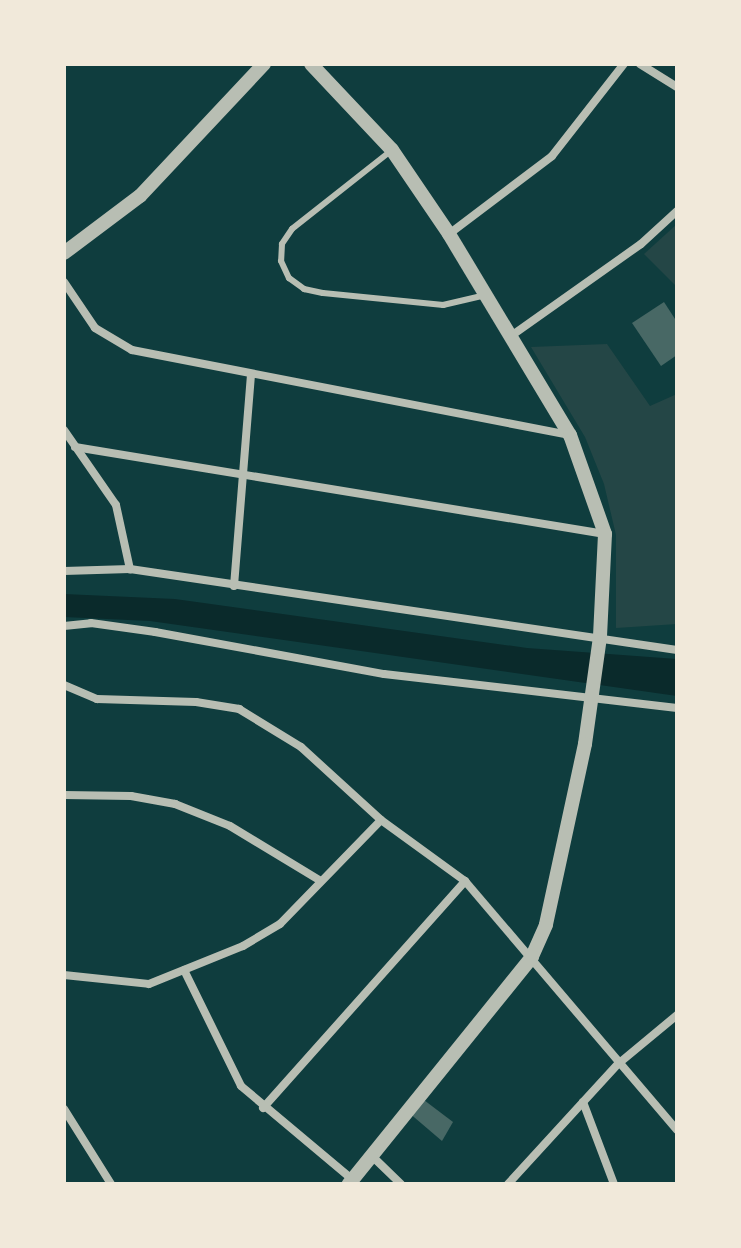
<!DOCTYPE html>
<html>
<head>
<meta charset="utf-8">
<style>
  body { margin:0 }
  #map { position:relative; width:741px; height:1248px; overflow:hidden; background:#0f3d3e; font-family:"Roboto Condensed",sans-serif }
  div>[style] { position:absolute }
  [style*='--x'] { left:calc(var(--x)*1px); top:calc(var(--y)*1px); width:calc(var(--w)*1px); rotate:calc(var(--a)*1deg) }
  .green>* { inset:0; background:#244646 }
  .water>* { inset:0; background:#0a2a2b }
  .building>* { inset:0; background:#486865 }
  .service>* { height:6px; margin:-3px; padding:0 3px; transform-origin:3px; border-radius:3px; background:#b8beb3 }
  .minor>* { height:8px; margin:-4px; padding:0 4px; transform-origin:4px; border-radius:4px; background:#b8beb3 }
  .tertiary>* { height:14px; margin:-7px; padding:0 7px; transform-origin:7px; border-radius:7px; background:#b8beb3 }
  span { translate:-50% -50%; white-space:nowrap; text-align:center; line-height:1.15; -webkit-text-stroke:8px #f1e9da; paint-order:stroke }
  .frame { position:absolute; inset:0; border:66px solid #f1e9da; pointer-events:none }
</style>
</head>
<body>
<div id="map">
  <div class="green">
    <div style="clip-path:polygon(677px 224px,677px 287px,644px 254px)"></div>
    <div style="clip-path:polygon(607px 344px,650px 406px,677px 394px,677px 624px,616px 628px,616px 535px,604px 484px,585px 437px,531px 347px)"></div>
  </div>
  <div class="water">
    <div style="clip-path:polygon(64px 594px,175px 599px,527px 648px,677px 659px,677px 696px,150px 621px,64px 617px)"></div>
  </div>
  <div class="building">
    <div style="clip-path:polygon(664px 302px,677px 322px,677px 355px,661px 366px,632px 323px)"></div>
    <div style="clip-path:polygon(420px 1097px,453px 1122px,442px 1141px,408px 1112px)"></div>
  </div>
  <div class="service">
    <div style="--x:392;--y:150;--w:127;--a:141.7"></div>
    <div style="--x:292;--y:229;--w:18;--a:124"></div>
    <div style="--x:282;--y:244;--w:17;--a:93"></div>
    <div style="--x:281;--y:261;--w:19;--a:65"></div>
    <div style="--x:289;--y:278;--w:19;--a:36"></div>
    <div style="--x:304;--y:289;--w:19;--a:12"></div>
    <div style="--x:323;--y:293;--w:121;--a:5.7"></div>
    <div style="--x:443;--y:305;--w:44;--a:-13.1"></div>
  </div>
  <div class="minor">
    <div style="--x:640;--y:64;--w:44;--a:31.9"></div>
    <div style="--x:449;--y:234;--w:129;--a:-37.1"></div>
    <div style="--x:552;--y:156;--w:117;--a:-52"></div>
    <div style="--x:64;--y:282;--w:55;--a:56"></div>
    <div style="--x:95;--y:328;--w:43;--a:30.7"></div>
    <div style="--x:132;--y:350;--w:445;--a:11"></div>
    <div style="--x:511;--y:336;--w:159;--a:-35.3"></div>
    <div style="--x:641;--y:244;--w:49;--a:-42.5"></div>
    <div style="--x:64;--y:430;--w:91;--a:55.3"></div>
    <div style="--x:116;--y:505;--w:66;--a:77.7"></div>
    <div style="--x:75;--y:447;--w:537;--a:9.32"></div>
    <div style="--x:64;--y:571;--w:66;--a:-1.7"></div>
    <div style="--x:130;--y:569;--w:553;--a:8.42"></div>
    <div style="--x:234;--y:586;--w:212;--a:-85.4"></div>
    <div style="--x:64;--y:626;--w:27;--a:-6"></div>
    <div style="--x:91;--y:623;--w:65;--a:8"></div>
    <div style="--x:155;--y:632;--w:233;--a:10.4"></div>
    <div style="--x:384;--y:674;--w:295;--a:6.6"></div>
    <div style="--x:64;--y:685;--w:36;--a:23"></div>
    <div style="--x:97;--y:699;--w:99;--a:1.7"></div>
    <div style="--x:196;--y:702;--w:44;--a:9.2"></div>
    <div style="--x:239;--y:709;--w:73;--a:31.5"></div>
    <div style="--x:301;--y:747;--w:108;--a:42.4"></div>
    <div style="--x:381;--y:820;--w:104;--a:36"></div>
    <div style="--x:465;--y:881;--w:327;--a:49.6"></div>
    <div style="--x:64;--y:795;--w:67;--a:0.9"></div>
    <div style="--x:131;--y:796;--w:45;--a:10.3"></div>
    <div style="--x:175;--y:804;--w:59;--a:21.8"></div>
    <div style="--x:230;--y:826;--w:104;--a:31.2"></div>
    <div style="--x:184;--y:970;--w:129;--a:63.8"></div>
    <div style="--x:241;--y:1086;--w:146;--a:40"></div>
    <div style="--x:64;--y:975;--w:85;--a:6"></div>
    <div style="--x:149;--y:984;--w:101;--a:-22"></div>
    <div style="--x:243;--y:946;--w:43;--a:-30.7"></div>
    <div style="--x:280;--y:924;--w:145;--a:-45.8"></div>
    <div style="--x:583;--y:1102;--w:88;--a:69.3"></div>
    <div style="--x:263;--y:1108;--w:304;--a:-48.3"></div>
    <div style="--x:64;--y:1109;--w:89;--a:57.9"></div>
    <div style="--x:373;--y:1157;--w:39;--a:44"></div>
    <div style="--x:508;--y:1184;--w:163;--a:-47.5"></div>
    <div style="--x:618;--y:1064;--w:77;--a:-39.7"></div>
  </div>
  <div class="tertiary">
    <div style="--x:311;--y:64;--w:118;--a:46.7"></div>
    <div style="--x:392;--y:150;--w:102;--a:55.8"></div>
    <div style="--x:449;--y:234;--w:235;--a:59"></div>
    <div style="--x:570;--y:435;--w:105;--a:70.5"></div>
    <div style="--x:605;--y:534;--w:103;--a:92.8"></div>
    <div style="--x:600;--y:637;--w:108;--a:98"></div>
    <div style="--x:585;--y:744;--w:185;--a:102.2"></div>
    <div style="--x:546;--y:925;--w:35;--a:114"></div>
    <div style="--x:532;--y:957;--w:292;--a:128.9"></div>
    <div style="--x:64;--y:253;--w:95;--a:-36.9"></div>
    <div style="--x:140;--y:196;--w:181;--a:-46.8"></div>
  </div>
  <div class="frame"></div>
</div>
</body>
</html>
